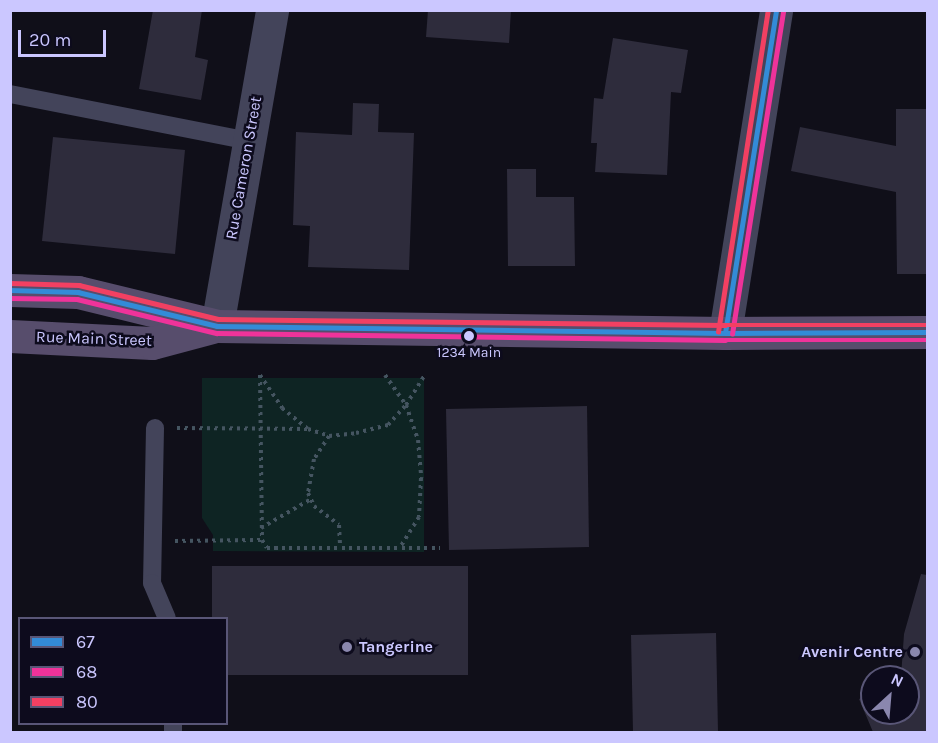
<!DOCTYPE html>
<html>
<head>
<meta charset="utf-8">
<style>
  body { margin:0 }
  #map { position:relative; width:938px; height:743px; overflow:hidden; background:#100f19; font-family:Karla,sans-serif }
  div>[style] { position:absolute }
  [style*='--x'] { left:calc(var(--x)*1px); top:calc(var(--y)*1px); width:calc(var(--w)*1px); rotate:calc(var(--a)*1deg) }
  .green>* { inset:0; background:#0e2423 }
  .building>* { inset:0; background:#2e2c3c }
  .path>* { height:4px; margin-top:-2px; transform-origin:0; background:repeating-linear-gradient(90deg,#455561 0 3px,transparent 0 7.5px) }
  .service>* { height:18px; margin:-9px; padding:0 9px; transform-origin:9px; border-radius:9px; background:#43445a }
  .minor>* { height:33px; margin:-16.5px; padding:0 16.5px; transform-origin:16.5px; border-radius:16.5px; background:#43445a }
  .primary>* { height:33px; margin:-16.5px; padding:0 16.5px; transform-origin:16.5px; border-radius:16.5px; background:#574d6c }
  .bus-1>* { height:4.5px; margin:-2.25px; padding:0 2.25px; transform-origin:2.25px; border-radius:2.25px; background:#338bd7 }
  .bus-2>* { height:4.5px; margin:-2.25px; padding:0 2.25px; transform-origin:2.25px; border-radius:2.25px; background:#ef339a }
  .bus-3>* { height:4.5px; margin:-2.25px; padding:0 2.25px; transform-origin:2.25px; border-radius:2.25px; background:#f24062 }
  .dots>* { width:16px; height:16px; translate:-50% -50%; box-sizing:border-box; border:3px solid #0d0b1d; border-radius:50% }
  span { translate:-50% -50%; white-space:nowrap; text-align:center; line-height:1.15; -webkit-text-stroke:5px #0d0b1d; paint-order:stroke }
  .bus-label { font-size:14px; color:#cbc7ff }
  .street-label { font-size:16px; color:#cbc7ff }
  .poi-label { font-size:16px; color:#cbc7ff; font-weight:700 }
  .left { translate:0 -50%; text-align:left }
  .right { translate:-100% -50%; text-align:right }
  .frame { position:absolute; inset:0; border:12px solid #cbc7ff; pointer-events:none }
  .legend { position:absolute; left:18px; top:617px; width:210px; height:108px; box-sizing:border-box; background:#0d0b1d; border:2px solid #595677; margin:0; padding:8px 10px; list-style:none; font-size:18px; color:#cbc7ff }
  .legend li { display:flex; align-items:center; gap:12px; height:30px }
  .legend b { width:30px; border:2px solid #595677 }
  .north { position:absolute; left:860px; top:665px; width:60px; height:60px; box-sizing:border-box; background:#0d0b1d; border:2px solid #595677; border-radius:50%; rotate:26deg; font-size:16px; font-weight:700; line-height:24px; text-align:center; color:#cbc7ff }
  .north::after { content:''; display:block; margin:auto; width:21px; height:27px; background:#8a87ae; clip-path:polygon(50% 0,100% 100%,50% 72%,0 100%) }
  .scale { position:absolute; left:18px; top:30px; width:88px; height:27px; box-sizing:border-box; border:3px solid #cbc7ff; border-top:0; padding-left:8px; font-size:18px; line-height:21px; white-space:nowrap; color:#cbc7ff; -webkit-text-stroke:4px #0d0b1d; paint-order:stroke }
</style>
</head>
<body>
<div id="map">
  <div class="green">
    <div style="clip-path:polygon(202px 378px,424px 378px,424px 552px,213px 551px,213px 535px,202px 518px)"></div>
  </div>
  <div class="building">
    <div style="clip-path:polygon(153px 10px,202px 10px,195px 57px,208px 60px,201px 100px,139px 89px)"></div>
    <div style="clip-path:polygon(428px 10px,511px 10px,509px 43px,426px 37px)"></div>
    <div style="clip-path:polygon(613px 38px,688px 50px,681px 93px,671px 92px,667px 175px,595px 172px,597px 143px,591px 143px,594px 98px,603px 99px)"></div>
    <div style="clip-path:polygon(353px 103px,379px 104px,378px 132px,414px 133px,409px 270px,308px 267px,310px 226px,293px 225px,296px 132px,352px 135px)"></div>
    <div style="clip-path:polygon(896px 109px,927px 109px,927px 274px,897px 274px,896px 192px,791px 171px,800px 127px,896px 146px)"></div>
    <div style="clip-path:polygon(53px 137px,185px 150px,175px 254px,42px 241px)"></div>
    <div style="clip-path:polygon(507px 169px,536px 169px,536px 197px,574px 197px,575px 266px,508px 266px)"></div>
    <div style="clip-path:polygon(587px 406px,589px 547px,449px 550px,446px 409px)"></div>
    <div style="clip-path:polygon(212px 566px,468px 566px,468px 675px,226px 675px,226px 618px,212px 618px)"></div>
    <div style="clip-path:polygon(921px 574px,927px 575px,927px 732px,873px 732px,859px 699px,872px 694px,872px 713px,908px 713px,908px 677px,901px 677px,904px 634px)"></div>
    <div style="clip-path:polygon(716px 633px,718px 732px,633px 732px,631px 635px)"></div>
  </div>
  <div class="path">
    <div style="--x:260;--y:375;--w:165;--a:89.3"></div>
    <div style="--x:262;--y:540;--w:9;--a:58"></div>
    <div style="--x:267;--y:548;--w:173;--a:0"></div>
    <div style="--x:260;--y:375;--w:40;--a:56"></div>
    <div style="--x:282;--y:408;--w:33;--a:39"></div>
    <div style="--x:308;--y:429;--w:22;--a:18"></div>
    <div style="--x:329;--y:436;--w:27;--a:-6"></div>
    <div style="--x:356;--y:433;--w:33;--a:-14"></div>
    <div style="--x:388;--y:425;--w:27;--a:-48"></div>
    <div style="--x:406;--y:405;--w:36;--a:-58"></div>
    <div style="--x:385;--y:375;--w:37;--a:55"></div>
    <div style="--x:406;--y:405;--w:37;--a:71"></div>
    <div style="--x:418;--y:440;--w:38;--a:85"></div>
    <div style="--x:421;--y:478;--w:39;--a:93"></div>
    <div style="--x:419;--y:517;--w:36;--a:122"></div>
    <div style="--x:177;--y:428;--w:131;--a:0.4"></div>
    <div style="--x:329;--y:436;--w:27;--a:123"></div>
    <div style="--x:314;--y:459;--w:35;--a:100"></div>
    <div style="--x:308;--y:493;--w:14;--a:65"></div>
    <div style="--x:314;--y:506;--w:31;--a:37"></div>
    <div style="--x:339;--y:525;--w:22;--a:87"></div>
    <div style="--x:261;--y:528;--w:58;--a:-30.1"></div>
    <div style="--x:175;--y:541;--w:87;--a:-0.7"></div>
  </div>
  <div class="service">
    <div style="--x:10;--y:94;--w:244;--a:11.1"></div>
    <div style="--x:155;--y:428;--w:155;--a:91.1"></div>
    <div style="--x:152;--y:583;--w:38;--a:67"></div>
    <div style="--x:173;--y:724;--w:8;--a:90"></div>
  </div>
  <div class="minor">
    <div style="--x:217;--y:326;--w:321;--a:-80.1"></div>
    <div style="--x:725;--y:333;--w:327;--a:-81"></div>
  </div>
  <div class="primary">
    <div style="--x:10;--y:290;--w:68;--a:1.7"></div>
    <div style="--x:78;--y:292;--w:143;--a:13.7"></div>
    <div style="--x:217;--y:326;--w:508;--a:0.79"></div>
    <div style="--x:725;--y:333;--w:203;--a:-0.3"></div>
    <div style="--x:10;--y:336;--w:142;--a:2.8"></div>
    <div style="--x:152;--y:343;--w:62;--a:-14.9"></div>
  </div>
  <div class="bus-1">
    <div style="--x:10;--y:290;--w:68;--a:1.7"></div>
    <div style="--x:78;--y:292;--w:143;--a:13.7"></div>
    <div style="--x:217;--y:326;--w:508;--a:0.79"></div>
    <div style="--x:725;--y:333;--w:203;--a:-0.3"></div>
    <div style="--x:725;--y:333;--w:327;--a:-81"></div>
  </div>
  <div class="bus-2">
    <div style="--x:10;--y:298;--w:67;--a:0.9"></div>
    <div style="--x:77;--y:299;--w:144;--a:13.7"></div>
    <div style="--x:217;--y:333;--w:508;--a:0.79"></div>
    <div style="--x:725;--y:340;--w:203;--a:0"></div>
    <div style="--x:732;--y:334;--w:327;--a:-81"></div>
  </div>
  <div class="bus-3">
    <div style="--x:10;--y:283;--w:69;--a:1.7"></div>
    <div style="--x:79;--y:285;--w:143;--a:13.7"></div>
    <div style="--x:218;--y:319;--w:507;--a:0.68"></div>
    <div style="--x:725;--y:325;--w:203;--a:0"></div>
    <div style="--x:718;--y:332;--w:326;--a:-81.2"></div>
  </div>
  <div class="dots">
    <div style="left:469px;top:336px;background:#cbc7ff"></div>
    <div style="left:347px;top:647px;background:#8a87ae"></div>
    <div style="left:915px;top:652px;background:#8a87ae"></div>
  </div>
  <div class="bus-label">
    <span style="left:469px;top:353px">1234 Main</span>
  </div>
  <div class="street-label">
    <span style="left:244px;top:168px;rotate:-80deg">Rue Cameron Street</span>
    <span style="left:94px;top:339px;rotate:2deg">Rue Main Street</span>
  </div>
  <div class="poi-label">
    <span class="left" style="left:359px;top:647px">Tangerine</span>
    <span class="right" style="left:903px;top:652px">Avenir Centre</span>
  </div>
  <div class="frame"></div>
  <ul class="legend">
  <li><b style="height:8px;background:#338bd7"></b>67</li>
  <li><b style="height:8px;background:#ef339a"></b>68</li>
  <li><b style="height:8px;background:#f24062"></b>80</li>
  </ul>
  <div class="north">N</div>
  <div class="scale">20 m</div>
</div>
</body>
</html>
